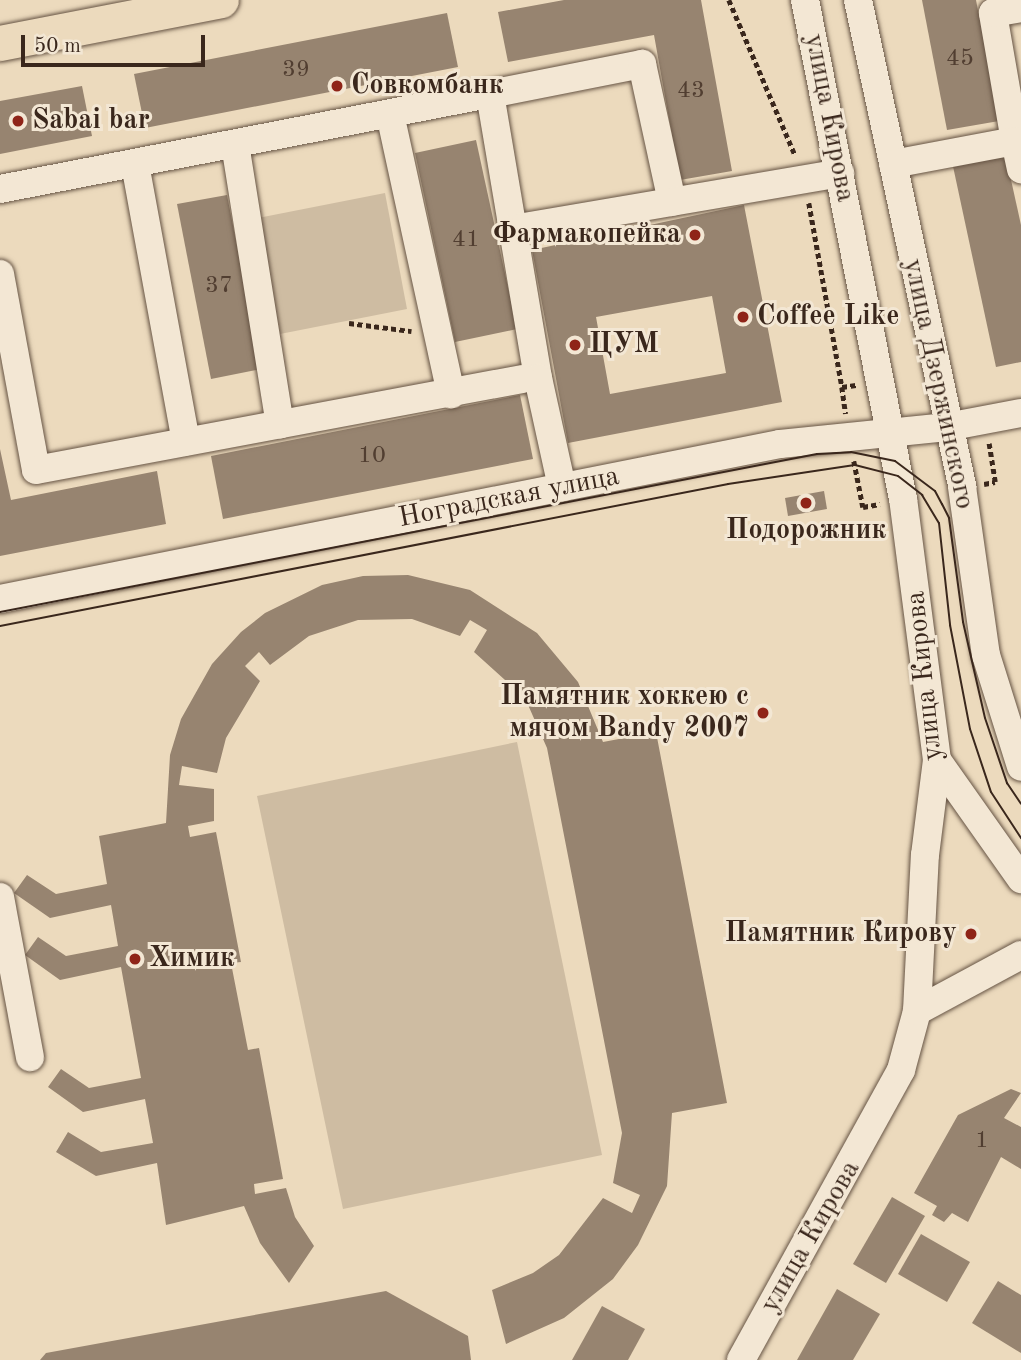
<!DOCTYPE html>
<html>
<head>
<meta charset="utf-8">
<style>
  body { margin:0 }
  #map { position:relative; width:1021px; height:1360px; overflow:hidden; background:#ecdabd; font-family:"Old Standard TT",serif }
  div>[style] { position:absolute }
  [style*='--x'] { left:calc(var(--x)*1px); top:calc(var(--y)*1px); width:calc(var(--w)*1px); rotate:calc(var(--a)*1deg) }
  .green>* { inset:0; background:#cebca2 }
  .building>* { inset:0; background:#978470 }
  .path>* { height:4.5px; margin-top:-2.25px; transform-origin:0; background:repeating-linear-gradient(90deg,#3a271c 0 5px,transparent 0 8.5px) }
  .roads { filter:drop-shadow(0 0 2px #665444) drop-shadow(0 0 2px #665444) }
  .minor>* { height:28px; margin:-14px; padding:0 14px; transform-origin:14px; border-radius:14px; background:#f3e7d4 }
  .major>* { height:35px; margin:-17.5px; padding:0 17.5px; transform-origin:17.5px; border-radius:17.5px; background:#ecdabd }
  .tram>* { height:2px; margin:-1px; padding:0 1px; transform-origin:1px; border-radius:1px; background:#3a271c }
  .dots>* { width:19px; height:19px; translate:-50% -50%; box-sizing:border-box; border:4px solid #f3e7d4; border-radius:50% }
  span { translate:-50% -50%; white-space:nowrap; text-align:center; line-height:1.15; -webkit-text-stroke:6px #f3e7d4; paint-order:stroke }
  .number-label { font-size:24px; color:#513e31 }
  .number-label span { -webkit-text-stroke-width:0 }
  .poi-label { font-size:28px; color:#3a271c; font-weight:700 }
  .left { translate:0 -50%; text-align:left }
  .right { translate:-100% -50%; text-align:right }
  .street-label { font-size:28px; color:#3a271c }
  .scale { position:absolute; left:21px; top:35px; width:184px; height:32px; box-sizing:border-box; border:4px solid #3a271c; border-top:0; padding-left:9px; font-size:21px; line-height:24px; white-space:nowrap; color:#3a271c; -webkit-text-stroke:5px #f3e7d4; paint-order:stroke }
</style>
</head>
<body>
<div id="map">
  <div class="green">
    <div style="clip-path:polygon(385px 193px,407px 309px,280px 334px,258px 218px)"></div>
    <div style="clip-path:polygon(517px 742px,602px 1155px,343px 1209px,257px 796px)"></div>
  </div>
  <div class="building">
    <div style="clip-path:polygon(564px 0,701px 0,732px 171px,680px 180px,654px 35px,508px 62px,498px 12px)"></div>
    <div style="clip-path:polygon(922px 0,976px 0,999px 121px,947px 130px)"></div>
    <div style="clip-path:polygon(447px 13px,458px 67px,145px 128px,134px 74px)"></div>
    <div style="clip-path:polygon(82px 86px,92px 136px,0 154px,0 101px)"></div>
    <div style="clip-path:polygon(476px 140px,517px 329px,455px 342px,415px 153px)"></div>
    <div style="clip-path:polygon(1004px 148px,1021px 225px,1021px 362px,996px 367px,951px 157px)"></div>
    <div style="clip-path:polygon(227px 195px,261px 369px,211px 379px,177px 204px)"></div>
    <div style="clip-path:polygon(evenodd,744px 205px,782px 402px,568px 443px,532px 250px,744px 205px,712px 296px,726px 373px,610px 394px,596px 317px,712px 296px)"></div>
    <div style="clip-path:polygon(520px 395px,533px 459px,223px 519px,211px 456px)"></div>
    <div style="clip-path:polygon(0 449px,11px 500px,157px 471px,166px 524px,0 556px)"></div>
    <div style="clip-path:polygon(824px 491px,827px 509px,788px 516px,785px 498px)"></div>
    <div style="clip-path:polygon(408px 575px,470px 590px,537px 633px,578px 682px,603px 742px,656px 732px,727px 1103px,672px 1113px,667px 1186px,638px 1245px,613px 1279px,564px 1318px,506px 1344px,492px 1290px,533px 1273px,559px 1255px,603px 1198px,632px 1213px,640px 1195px,613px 1183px,622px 1133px,547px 748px,525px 698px,474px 652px,487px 630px,470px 620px,460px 636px,412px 619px,358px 620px,309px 636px,270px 665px,259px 652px,245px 666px,260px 681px,226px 738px,217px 773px,182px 766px,179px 785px,214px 789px,214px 821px,188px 826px,190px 837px,216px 832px,241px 962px,231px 963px,248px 1050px,259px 1048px,283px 1179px,254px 1184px,255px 1194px,286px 1188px,295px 1217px,314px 1246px,289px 1283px,260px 1243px,244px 1206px,166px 1225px,157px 1163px,96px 1176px,56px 1152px,68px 1132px,101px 1152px,153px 1143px,145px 1099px,83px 1112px,48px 1087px,61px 1069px,89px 1088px,141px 1078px,121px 967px,60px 980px,25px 955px,38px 937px,66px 956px,118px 946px,111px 905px,50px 918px,14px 893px,27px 875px,56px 894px,107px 884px,99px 836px,166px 823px,170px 755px,181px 719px,212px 664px,241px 632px,265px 613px,322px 585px,363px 576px)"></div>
    <div style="clip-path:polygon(1011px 1089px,1021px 1093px,1004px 1118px,1021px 1127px,1021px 1169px,1001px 1157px,968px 1222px,952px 1213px,944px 1222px,932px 1215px,937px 1206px,914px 1193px,958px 1115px)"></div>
    <div style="clip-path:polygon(892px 1197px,925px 1216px,886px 1283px,853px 1264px)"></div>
    <div style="clip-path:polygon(921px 1234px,970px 1262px,947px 1302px,898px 1274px)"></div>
    <div style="clip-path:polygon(998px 1281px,1021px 1295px,1021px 1353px,972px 1323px)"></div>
    <div style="clip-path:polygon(837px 1289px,880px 1314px,853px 1360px,797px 1360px)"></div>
    <div style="clip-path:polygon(386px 1291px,468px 1336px,471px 1360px,40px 1360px,46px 1353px)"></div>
    <div style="clip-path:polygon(602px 1306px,645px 1329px,628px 1360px,572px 1360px)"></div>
  </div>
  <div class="path">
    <div style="--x:729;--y:0;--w:168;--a:66.9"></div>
    <div style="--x:809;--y:203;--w:187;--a:79.8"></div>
    <div style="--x:842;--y:387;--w:14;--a:-8"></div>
    <div style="--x:349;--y:323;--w:63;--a:7.4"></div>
    <div style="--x:842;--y:387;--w:27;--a:82"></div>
    <div style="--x:854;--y:461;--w:47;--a:78.9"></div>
    <div style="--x:863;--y:507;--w:17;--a:-10"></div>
    <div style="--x:984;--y:484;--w:11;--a:-10"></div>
    <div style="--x:995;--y:482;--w:39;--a:-99"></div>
  </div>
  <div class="roads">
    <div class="minor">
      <div style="--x:858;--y:0;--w:498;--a:77.9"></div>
      <div style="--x:962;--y:487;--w:170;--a:81.9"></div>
      <div style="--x:986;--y:655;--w:117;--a:72.6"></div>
      <div style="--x:490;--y:94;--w:155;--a:-11.2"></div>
      <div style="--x:642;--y:64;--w:141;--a:77.7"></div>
      <div style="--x:390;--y:114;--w:287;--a:77.7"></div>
      <div style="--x:1015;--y:141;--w:130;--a:-99.8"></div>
      <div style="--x:993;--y:13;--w:28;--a:-10"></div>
      <div style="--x:235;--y:144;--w:284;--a:80.9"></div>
      <div style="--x:135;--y:164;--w:282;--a:79.6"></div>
      <div style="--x:893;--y:164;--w:124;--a:-10.7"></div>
      <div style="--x:1015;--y:141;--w:29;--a:78"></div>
      <div style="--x:0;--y:189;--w:499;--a:-11"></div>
      <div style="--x:490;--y:94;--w:288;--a:80.4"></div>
      <div style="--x:538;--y:378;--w:112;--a:77.6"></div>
      <div style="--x:513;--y:229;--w:332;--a:-9.7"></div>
      <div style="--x:0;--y:274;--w:199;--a:79.6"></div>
      <div style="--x:36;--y:470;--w:495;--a:-10.6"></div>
      <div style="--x:0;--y:599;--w:795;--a:-11.24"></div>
      <div style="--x:780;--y:444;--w:168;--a:-5.8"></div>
      <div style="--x:947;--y:427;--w:75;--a:-10.7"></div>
      <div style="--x:937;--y:760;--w:146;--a:54.8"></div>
      <div style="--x:0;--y:897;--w:163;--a:79.4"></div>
      <div style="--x:917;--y:1011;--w:118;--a:-28.3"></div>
      <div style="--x:741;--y:1360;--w:331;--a:-61.1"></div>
      <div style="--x:901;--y:1070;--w:61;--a:-74.8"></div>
      <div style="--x:917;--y:1011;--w:156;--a:-87.1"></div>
      <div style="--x:925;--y:855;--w:96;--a:-82.8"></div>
      <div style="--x:937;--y:760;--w:263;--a:-97.4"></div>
      <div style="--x:903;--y:499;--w:509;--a:-101.11"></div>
    </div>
    <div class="major">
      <div style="--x:0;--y:43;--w:225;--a:-11"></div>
    </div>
  </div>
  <div class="tram">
    <div style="--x:0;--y:612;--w:832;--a:-10.95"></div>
    <div style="--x:817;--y:454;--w:34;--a:-3"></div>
    <div style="--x:851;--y:452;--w:45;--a:11.6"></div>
    <div style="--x:895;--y:461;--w:50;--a:36.9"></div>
    <div style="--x:935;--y:491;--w:15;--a:62"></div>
    <div style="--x:942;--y:504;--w:16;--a:63"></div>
    <div style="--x:949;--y:518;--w:105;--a:82.3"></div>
    <div style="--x:963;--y:622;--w:98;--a:77.1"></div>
    <div style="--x:985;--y:718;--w:69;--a:71.3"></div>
    <div style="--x:1007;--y:783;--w:25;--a:56"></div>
    <div style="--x:0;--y:626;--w:742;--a:-11.04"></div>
    <div style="--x:728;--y:484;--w:128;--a:-8.5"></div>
    <div style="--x:855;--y:465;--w:44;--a:14.3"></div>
    <div style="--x:898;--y:476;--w:31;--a:38"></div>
    <div style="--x:922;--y:495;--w:33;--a:59"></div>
    <div style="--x:939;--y:523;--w:103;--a:83.8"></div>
    <div style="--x:950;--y:625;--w:106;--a:79.1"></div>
    <div style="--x:970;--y:729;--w:66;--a:71.6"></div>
    <div style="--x:991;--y:792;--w:55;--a:56.9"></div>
  </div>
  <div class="dots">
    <div style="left:337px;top:86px;background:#8f2418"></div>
    <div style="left:18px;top:121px;background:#8f2418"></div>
    <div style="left:695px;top:235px;background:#8f2418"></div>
    <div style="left:743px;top:317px;background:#8f2418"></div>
    <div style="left:575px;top:345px;background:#8f2418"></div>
    <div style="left:806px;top:503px;background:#8f2418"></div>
    <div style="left:763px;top:713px;background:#8f2418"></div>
    <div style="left:971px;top:934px;background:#8f2418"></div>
    <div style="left:135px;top:959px;background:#8f2418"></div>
  </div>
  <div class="number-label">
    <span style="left:960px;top:60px">45</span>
    <span style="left:296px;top:71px">39</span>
    <span style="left:691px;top:92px">43</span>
    <span style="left:466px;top:241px">41</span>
    <span style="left:219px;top:287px">37</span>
    <span style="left:372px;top:457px">10</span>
    <span style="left:982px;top:1142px">1</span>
  </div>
  <div class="poi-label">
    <span class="left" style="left:351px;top:86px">Совкомбанк</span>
    <span class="left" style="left:32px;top:121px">Sabai bar</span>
    <span class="right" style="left:681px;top:235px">Фармакопейка</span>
    <span class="left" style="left:757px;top:317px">Coffee Like</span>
    <span class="left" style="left:589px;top:345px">ЦУМ</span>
    <span style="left:806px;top:531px">Подорожник</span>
    <span class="right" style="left:749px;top:713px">Памятник хоккею с<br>мячом Bandy 2007</span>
    <span class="right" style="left:957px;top:934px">Памятник Кирову</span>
    <span class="left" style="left:149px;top:959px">Химик</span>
  </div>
  <div class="street-label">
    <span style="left:829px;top:118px;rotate:79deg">улица Кирова</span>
    <span style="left:938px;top:384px;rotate:78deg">улица Дзержинского</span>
    <span style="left:509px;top:498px;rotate:-11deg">Ноградская улица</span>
    <span style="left:925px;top:676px;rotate:-96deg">улица Кирова</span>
    <span style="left:811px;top:1237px;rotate:-60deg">улица Кирова</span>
  </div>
  <div class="scale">50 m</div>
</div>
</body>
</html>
